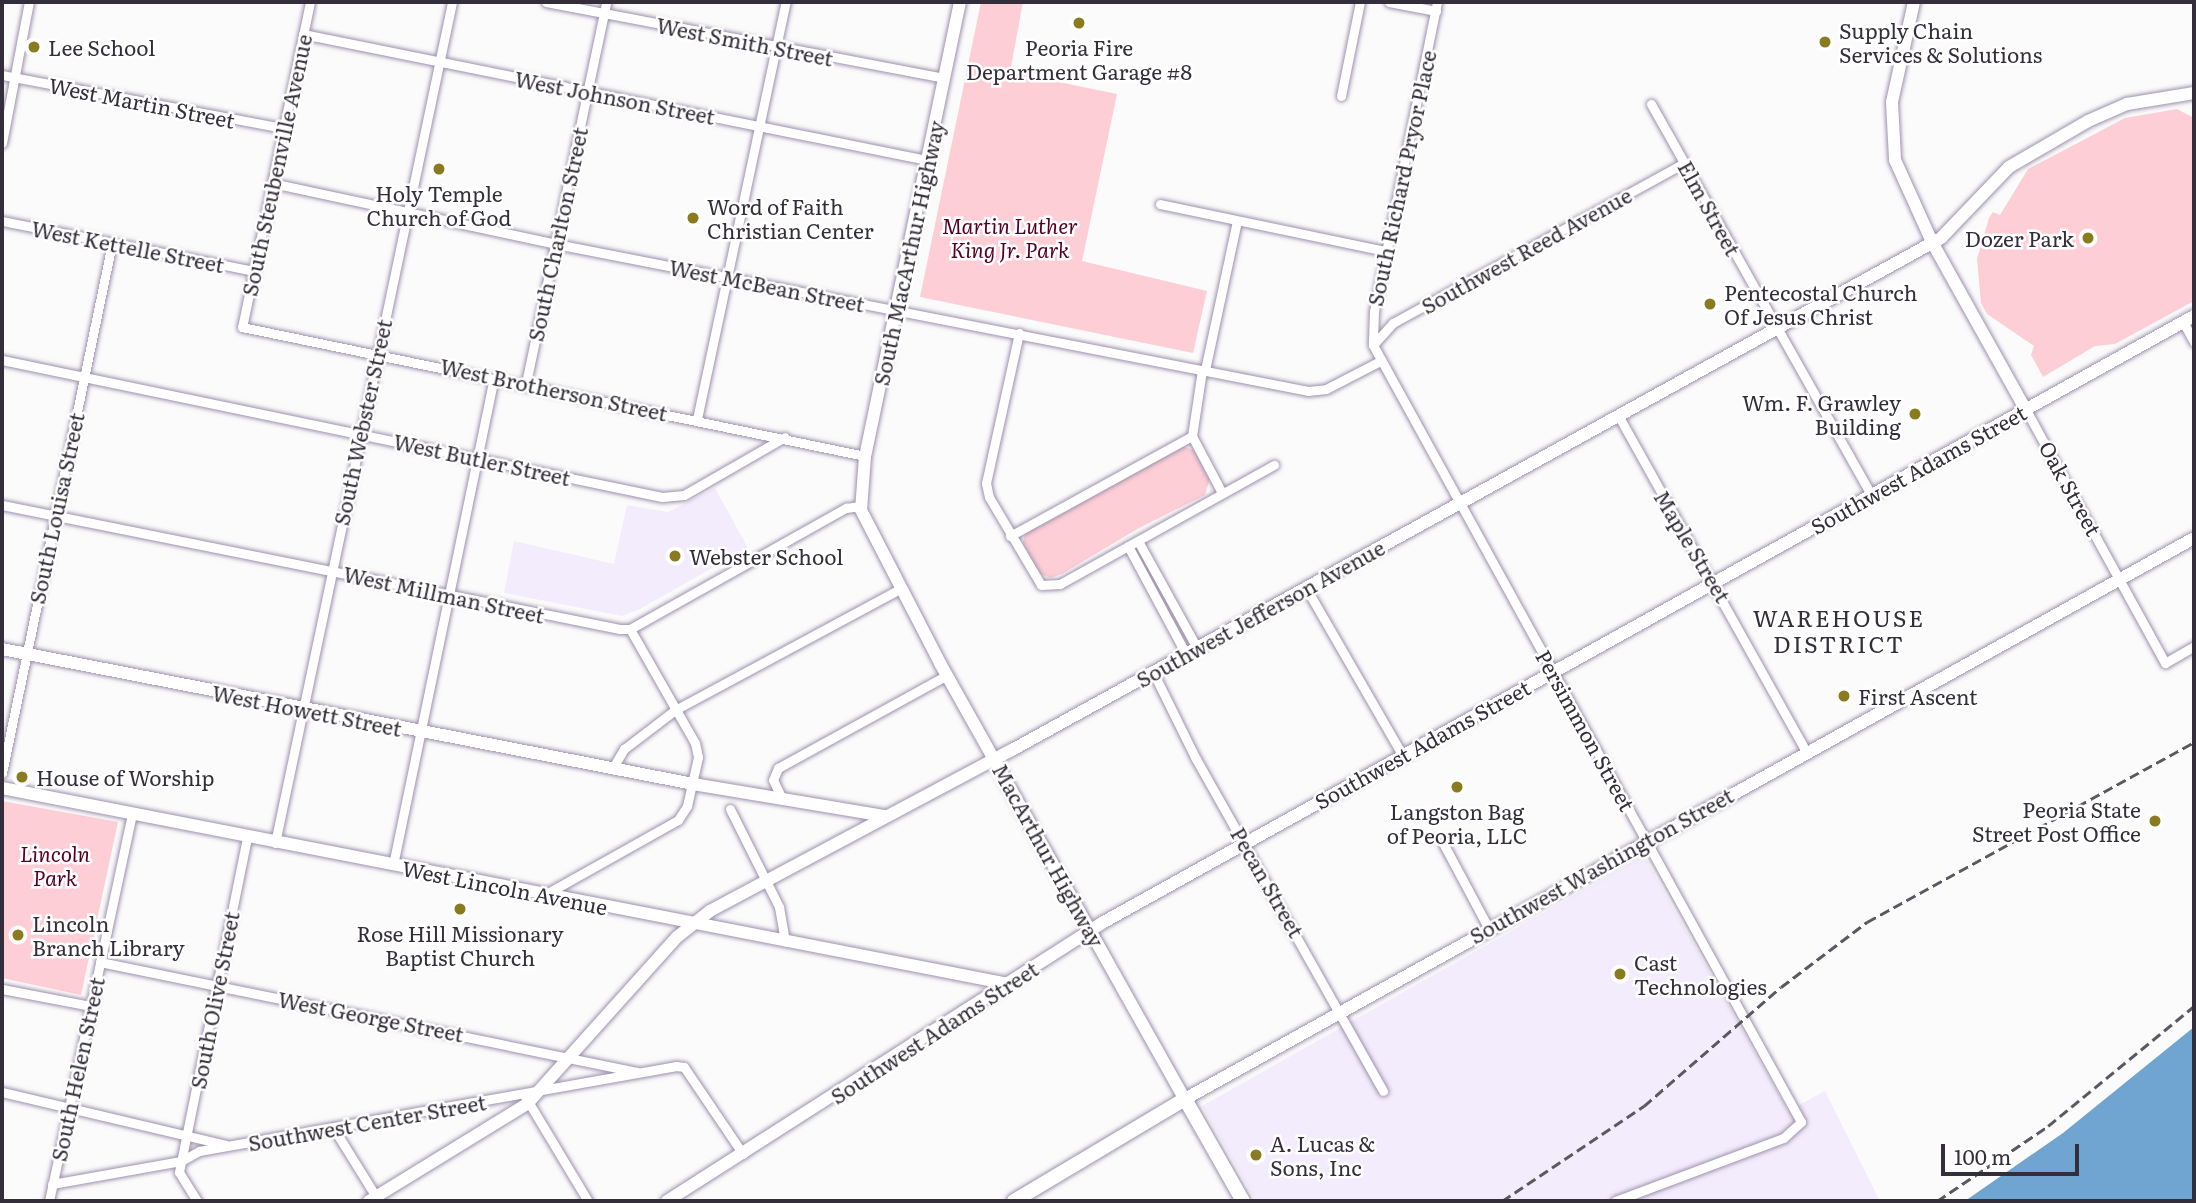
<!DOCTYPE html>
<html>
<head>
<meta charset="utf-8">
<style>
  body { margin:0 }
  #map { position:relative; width:2196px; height:1203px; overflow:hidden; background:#fbfbfb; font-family:Literata,serif }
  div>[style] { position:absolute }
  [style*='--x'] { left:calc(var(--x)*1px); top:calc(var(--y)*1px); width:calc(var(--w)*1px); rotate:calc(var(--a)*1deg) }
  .built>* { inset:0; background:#f3ecfc }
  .green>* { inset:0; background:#fdced5 }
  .water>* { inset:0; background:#70a4d1 }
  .roads { filter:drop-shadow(0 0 2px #9e91ae) drop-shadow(0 0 2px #9e91ae) }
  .street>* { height:9px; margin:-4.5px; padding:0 4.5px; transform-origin:4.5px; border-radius:4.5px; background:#fff }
  .secondary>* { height:12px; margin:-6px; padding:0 6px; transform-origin:6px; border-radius:6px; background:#fff }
  .primary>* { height:14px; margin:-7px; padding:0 7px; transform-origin:7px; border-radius:7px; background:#fff }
  .rail>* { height:2.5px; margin-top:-1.25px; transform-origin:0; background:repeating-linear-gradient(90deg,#5c5761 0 10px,transparent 0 15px) }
  .dots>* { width:19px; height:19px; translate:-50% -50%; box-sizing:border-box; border:4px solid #fff; border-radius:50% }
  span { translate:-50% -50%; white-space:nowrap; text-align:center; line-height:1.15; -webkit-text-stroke:5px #fff; paint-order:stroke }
  .poi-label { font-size:21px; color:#342e3a }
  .left { translate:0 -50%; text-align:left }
  .right { translate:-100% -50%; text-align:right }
  .street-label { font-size:21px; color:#342e3a }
  .park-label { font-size:21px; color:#560021; font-style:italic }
  .neighbourhood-label { font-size:23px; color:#342e3a; letter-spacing:2px }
  .frame { position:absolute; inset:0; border:4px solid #342e3a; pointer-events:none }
  .scale { position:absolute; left:1941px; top:1144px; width:138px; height:32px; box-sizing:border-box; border:4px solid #342e3a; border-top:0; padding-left:9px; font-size:21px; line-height:24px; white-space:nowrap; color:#342e3a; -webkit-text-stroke:5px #fff; paint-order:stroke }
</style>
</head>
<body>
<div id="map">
  <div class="built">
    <div style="clip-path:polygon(715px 488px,748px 548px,640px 609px,622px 616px,504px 593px,514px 541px,614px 564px,627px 505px,668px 512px)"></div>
    <div style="clip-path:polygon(1644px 856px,1788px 1111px,1825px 1091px,1880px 1201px,1256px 1201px,1202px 1106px)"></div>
  </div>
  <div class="green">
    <div style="clip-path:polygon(981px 2px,1023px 2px,1010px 72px,1117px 94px,1082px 261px,1207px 291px,1193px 353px,920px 297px)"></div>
    <div style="clip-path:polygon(2177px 109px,2194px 118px,2194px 301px,2115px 344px,2095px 346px,2043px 377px,2031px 355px,2034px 346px,1987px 314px,1981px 303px,1977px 259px,1989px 218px,1993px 212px,2000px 215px,2028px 169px,2125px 118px)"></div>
    <div style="clip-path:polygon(1181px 446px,1194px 450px,1210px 478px,1205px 495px,1139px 528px,1062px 574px,1050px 578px,1040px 574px,1023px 543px,1025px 532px)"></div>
    <div style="clip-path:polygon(2px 801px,118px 822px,81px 995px,2px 978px)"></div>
  </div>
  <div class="water">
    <div style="clip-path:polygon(2194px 1027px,2194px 1201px,1965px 1201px,2063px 1133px)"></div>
  </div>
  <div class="roads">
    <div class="street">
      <div style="--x:310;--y:2;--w:332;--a:101.8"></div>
      <div style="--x:242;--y:327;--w:636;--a:11.7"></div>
      <div style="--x:546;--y:2;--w:405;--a:10.8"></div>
      <div style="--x:1389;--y:2;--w:48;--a:10.8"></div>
      <div style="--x:1437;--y:2;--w:315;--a:101.5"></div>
      <div style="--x:1374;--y:311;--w:34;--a:92"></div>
      <div style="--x:1373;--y:345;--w:887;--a:61.15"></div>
      <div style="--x:1801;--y:1122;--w:24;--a:138"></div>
      <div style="--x:1783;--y:1138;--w:179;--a:159.4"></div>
      <div style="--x:303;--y:34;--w:637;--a:11.42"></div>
      <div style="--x:2;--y:75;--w:286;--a:10.7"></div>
      <div style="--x:1341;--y:96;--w:96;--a:-78.6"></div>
      <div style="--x:1651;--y:104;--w:450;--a:60.6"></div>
      <div style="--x:2;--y:143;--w:144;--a:-79.2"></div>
      <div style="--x:272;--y:183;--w:290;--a:12.1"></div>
      <div style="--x:556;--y:244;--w:766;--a:11.06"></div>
      <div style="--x:1308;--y:391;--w:18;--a:-6"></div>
      <div style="--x:1326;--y:389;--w:61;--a:-27.4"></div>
      <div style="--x:1160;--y:204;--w:230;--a:11.8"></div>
      <div style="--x:2;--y:221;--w:257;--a:11.2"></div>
      <div style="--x:2183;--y:322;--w:23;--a:61"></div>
      <div style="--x:1019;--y:333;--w:154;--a:102.4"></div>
      <div style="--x:986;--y:483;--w:14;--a:78"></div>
      <div style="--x:989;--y:497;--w:102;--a:59.4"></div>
      <div style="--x:1041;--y:585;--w:19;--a:-3"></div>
      <div style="--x:1060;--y:584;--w:245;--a:-29.1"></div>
      <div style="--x:1373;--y:345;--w:30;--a:-48"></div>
      <div style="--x:1393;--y:323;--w:332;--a:-28.8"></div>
      <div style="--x:2;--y:360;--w:674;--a:11.73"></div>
      <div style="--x:662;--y:497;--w:22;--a:-5"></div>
      <div style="--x:684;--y:495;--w:116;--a:-29.9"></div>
      <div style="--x:1202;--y:370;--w:67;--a:98.6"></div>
      <div style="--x:1192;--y:436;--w:64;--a:62.2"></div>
      <div style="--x:1205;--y:370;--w:152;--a:-77.9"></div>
      <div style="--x:526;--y:383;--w:389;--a:-78.1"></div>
      <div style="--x:2026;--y:410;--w:289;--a:61.2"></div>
      <div style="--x:2165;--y:663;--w:34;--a:-30"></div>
      <div style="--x:1618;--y:415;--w:385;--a:60.8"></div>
      <div style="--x:697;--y:419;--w:426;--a:-78"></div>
      <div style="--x:2;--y:505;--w:630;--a:11.35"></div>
      <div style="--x:620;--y:629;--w:10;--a:0"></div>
      <div style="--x:630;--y:629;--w:248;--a:-29.3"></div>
      <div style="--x:846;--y:508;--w:14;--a:-8"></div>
      <div style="--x:1010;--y:536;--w:208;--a:-28.8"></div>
      <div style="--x:1138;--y:541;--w:122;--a:61.1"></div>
      <div style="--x:1128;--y:546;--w:123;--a:61.8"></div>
      <div style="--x:1306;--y:588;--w:192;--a:60"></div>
      <div style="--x:1153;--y:672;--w:97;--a:63.7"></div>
      <div style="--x:1196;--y:759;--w:381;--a:60.6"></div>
      <div style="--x:614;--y:766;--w:20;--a:-60"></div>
      <div style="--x:624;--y:749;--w:64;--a:-37.4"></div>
      <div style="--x:675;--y:710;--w:255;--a:-28.3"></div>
      <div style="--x:2;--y:773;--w:541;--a:-78.27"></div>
      <div style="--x:782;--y:799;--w:21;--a:-115"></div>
      <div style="--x:773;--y:780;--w:13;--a:-67"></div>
      <div style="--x:778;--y:768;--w:193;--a:-28.8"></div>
      <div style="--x:730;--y:809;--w:110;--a:63.4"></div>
      <div style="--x:779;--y:907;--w:35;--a:80"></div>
      <div style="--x:275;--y:843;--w:859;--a:-78.11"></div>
      <div style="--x:1443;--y:843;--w:98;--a:61.9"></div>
      <div style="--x:393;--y:865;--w:497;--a:-78.3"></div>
      <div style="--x:546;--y:894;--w:151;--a:-29.3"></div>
      <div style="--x:678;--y:820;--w:17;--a:-57"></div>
      <div style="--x:687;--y:806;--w:50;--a:-77.3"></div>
      <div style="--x:698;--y:757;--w:14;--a:-102"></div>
      <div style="--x:695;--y:743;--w:131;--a:-119.7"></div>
      <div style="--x:100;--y:962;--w:548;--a:11.58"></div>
      <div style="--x:2;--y:989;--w:91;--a:10.8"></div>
      <div style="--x:2;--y:1092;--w:230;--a:13.3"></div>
      <div style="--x:526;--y:1098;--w:120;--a:59"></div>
      <div style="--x:334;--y:1129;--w:84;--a:58.2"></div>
      <div style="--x:52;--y:1184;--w:131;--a:-10.1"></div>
      <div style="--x:181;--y:1161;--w:21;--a:-29"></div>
      <div style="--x:199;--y:1151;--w:485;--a:-10.1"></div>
      <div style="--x:676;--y:1066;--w:8;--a:7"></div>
      <div style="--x:684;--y:1067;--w:105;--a:55.9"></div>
      <div style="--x:49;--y:1201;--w:395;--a:-77.9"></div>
      <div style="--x:197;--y:1201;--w:34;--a:-122"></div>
      <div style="--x:179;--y:1172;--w:341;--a:-78.5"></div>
    </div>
    <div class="secondary">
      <div style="--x:960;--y:2;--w:464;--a:101.8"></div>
      <div style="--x:865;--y:456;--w:54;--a:94.2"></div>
      <div style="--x:861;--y:510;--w:174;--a:62.7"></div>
      <div style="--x:941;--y:665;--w:498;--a:60.7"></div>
      <div style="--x:1185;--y:1099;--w:1154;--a:-29.07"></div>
      <div style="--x:1914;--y:2;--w:102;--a:102.4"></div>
      <div style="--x:1892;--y:102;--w:58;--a:87"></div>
      <div style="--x:1895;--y:160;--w:90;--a:65.7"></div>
      <div style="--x:1932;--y:242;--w:193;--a:60.8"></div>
      <div style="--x:2;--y:649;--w:704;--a:11.05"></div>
      <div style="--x:693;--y:784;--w:195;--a:9.5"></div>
      <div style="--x:2;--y:788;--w:1025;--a:11.02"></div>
      <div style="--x:369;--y:1201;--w:187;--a:-31.6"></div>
      <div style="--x:528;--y:1103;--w:223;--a:-48.1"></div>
      <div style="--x:677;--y:937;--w:42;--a:-38.2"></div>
      <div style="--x:710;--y:911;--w:342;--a:-28.1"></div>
      <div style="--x:1012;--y:750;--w:1061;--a:-28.86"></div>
      <div style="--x:1941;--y:238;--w:98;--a:-46.2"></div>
      <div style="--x:2009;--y:167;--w:91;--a:-30.2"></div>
      <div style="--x:2088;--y:121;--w:43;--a:-23.6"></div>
      <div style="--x:2127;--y:104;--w:68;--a:-9.3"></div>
      <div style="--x:667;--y:1201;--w:516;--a:-32.58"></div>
      <div style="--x:1102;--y:923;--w:1249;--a:-29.07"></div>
    </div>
    <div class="primary">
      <div style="--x:1014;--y:1201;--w:199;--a:-30.8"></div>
      <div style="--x:1185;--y:1099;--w:117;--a:60.4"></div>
    </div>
  </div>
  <div class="rail">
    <div style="--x:1502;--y:1201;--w:171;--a:-33.8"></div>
    <div style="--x:1644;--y:1106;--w:181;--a:-41"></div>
    <div style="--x:1781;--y:987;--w:108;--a:-37.1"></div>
    <div style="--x:1867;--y:922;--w:373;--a:-28.8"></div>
    <div style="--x:1937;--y:1201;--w:134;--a:-34"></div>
    <div style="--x:2048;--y:1126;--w:189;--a:-39.4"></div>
  </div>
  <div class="dots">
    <div style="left:1079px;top:23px;background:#8a7a20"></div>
    <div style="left:1825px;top:42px;background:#8a7a20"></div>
    <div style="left:34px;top:47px;background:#8a7a20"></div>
    <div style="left:439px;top:169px;background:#8a7a20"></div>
    <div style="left:693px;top:218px;background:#8a7a20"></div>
    <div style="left:2088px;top:238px;background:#8a7a20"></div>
    <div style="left:1710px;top:304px;background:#8a7a20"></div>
    <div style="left:1915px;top:414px;background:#8a7a20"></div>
    <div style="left:675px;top:556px;background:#8a7a20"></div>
    <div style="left:1844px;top:696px;background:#8a7a20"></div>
    <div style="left:22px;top:777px;background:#8a7a20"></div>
    <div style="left:1457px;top:787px;background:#8a7a20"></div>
    <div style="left:2155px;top:821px;background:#8a7a20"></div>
    <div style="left:460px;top:909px;background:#8a7a20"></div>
    <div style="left:18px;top:935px;background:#8a7a20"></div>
    <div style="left:1620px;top:974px;background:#8a7a20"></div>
    <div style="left:1256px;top:1155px;background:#8a7a20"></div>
  </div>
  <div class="poi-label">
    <span class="left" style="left:1839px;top:42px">Supply Chain<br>Services &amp; Solutions</span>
    <span class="left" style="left:48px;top:47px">Lee School</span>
    <span style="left:1079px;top:59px">Peoria Fire<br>Department Garage #8</span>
    <span style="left:439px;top:205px">Holy Temple<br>Church of God</span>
    <span class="left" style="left:707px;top:218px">Word of Faith<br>Christian Center</span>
    <span class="right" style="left:2074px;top:238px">Dozer Park</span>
    <span class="left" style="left:1724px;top:304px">Pentecostal Church<br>Of Jesus Christ</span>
    <span class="right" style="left:1901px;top:414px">Wm. F. Grawley<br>Building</span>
    <span class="left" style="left:689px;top:556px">Webster School</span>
    <span class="left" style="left:1858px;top:696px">First Ascent</span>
    <span class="left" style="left:36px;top:777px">House of Worship</span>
    <span class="right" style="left:2141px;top:821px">Peoria State<br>Street Post Office</span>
    <span style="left:1457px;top:823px">Langston Bag<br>of Peoria, LLC</span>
    <span class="left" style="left:32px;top:935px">Lincoln<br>Branch Library</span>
    <span style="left:460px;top:945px">Rose Hill Missionary<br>Baptist Church</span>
    <span class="left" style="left:1634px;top:974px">Cast<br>Technologies</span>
    <span class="left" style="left:1270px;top:1155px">A. Lucas &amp;<br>Sons, Inc</span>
  </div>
  <div class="street-label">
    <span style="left:745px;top:41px;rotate:11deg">West Smith Street</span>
    <span style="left:615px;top:97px;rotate:11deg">West Johnson Street</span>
    <span style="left:142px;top:102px;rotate:11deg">West Martin Street</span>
    <span style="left:276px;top:165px;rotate:-78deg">South Steubenville Avenue</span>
    <span style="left:1401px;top:178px;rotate:-78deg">South Richard Pryor Place</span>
    <span style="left:1710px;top:208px;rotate:61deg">Elm Street</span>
    <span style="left:557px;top:234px;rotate:-78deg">South Charlton Street</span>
    <span style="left:128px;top:246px;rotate:11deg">West Kettelle Street</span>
    <span style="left:1526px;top:250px;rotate:-29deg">Southwest Reed Avenue</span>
    <span style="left:908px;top:253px;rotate:-78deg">South MacArthur Highway</span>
    <span style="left:767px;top:285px;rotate:11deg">West McBean Street</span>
    <span style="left:554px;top:389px;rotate:12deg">West Brotherson Street</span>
    <span style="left:362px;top:422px;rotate:-78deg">South Webster Street</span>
    <span style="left:482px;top:459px;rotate:12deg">West Butler Street</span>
    <span style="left:1918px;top:469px;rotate:-29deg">Southwest Adams Street</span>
    <span style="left:2071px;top:488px;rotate:61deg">Oak Street</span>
    <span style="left:56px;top:508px;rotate:-78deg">South Louisa Street</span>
    <span style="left:1693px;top:546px;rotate:59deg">Maple Street</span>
    <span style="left:444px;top:594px;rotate:12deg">West Millman Street</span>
    <span style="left:1260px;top:613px;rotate:-29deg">Southwest Jefferson Avenue</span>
    <span style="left:307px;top:710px;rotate:11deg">West Howett Street</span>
    <span style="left:1586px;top:730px;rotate:61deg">Persimmon Street</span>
    <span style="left:1422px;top:744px;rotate:-29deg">Southwest Adams Street</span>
    <span style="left:1049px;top:855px;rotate:61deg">MacArthur Highway</span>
    <span style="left:1601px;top:865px;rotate:-29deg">Southwest Washington Street</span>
    <span style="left:1268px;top:882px;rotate:60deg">Pecan Street</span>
    <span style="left:505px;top:887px;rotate:11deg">West Lincoln Avenue</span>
    <span style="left:214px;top:1000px;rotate:-79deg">South Olive Street</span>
    <span style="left:371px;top:1016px;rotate:11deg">West George Street</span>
    <span style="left:934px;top:1032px;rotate:-33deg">Southwest Adams Street</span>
    <span style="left:77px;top:1069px;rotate:-78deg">South Helen Street</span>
    <span style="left:367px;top:1122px;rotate:-10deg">Southwest Center Street</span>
  </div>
  <div class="park-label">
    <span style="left:1010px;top:237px">Martin Luther<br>King Jr. Park</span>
    <span style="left:55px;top:865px">Lincoln<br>Park</span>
  </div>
  <div class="neighbourhood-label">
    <span style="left:1839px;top:630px">WAREHOUSE<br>DISTRICT</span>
  </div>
  <div class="frame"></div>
  <div class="scale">100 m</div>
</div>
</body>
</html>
